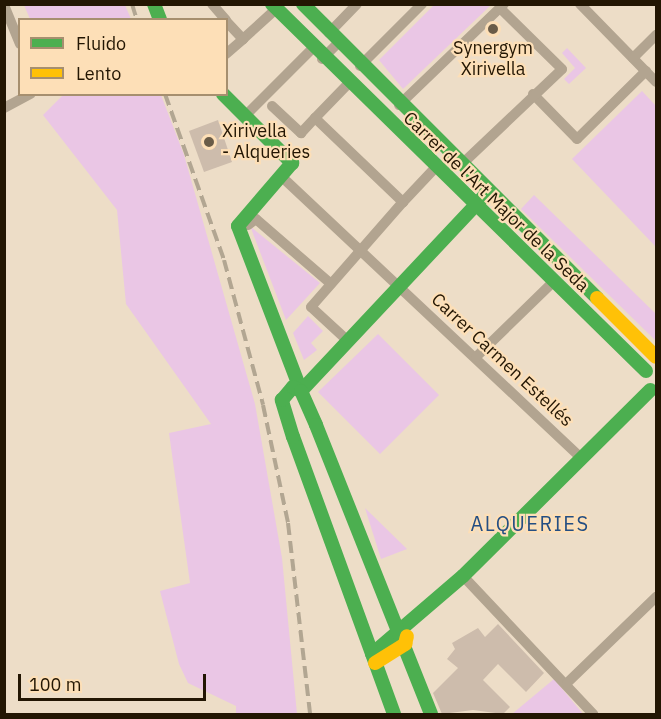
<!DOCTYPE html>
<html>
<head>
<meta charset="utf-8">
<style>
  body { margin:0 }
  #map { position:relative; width:661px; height:719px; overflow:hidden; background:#edddc7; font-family:"IBM Plex Sans",sans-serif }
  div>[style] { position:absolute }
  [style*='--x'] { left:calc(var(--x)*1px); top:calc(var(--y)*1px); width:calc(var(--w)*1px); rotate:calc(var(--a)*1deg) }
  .green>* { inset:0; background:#eac6e5 }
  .building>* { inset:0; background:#cdbcac }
  .street>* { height:10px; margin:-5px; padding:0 5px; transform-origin:5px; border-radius:5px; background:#b2a490 }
  .fast>* { height:14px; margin:-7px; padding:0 7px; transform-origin:7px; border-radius:7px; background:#4caf50 }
  .slow>* { height:14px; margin:-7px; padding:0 7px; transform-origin:7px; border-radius:7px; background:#ffc107 }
  .rail>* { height:4px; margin-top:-2px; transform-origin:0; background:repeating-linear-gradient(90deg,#b2a692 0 12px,transparent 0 18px) }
  .dots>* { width:16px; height:16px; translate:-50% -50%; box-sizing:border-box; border:3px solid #fddfb7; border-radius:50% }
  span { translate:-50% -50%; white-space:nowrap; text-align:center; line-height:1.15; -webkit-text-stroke:4.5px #fddfb7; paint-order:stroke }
  .poi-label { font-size:18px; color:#231603 }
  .left { translate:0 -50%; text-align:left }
  .street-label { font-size:18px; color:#231603 }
  .neighbourhood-label { font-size:20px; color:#244e83; letter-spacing:1.5px }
  .frame { position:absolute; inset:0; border:6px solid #231603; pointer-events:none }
  .legend { position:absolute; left:18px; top:18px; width:210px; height:78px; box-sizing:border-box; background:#fddfb7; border:2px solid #a68f6f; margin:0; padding:8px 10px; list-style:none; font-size:18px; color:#231603 }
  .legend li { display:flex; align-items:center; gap:12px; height:30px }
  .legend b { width:30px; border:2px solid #a68f6f }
  .scale { position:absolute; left:18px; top:674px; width:188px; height:27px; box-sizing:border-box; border:3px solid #231603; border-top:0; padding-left:8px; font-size:18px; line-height:21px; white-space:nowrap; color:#231603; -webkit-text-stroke:4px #fddfb7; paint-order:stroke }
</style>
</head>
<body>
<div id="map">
  <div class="green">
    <div style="clip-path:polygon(24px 5px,125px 5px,131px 19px,30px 19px)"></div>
    <div style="clip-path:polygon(434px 5px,491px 5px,403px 89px,379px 60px)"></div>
    <div style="clip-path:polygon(567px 48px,586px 68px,569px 84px,564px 79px,575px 68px,562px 53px)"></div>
    <div style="clip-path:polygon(642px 91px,656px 106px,656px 247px,572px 159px)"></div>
    <div style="clip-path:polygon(63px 95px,161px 95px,184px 155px,255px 404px,282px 558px,297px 714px,236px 714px,236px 706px,188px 683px,179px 664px,160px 591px,190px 583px,169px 433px,211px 424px,126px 304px,117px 210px,43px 115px)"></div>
    <div style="clip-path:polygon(534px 195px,656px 314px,656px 341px,521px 209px)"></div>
    <div style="clip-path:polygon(251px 227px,320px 283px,286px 320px,252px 231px)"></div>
    <div style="clip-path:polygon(308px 316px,323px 331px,311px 343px,317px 350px,304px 360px,293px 333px)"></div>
    <div style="clip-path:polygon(378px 334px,439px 395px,380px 454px,318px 392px)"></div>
    <div style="clip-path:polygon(365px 508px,407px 549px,381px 559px)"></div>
    <div style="clip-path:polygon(554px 679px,583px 714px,512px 714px)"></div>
  </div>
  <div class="building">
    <div style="clip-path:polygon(218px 120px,232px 162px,204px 172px,189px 131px)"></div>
    <div style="clip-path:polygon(498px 624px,544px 673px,526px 692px,498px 664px,483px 680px,510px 707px,503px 714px,473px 710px,442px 714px,433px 693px,458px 668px,447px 659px,455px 649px,452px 643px,478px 628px,485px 637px)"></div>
  </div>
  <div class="street">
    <div style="--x:212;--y:4;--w:21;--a:49"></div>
    <div style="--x:580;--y:4;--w:109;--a:45.7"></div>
    <div style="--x:4;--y:5;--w:42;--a:67.7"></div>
    <div style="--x:226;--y:21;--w:25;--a:47"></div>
    <div style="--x:243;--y:39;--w:45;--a:-42.3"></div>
    <div style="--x:329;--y:33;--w:40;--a:-46"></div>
    <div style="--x:226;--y:54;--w:23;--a:-41"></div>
    <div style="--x:633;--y:58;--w:33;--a:-45"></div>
    <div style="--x:322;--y:59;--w:23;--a:-45"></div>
    <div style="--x:360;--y:66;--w:88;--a:-45"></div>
    <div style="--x:533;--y:94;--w:63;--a:45.6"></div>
    <div style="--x:577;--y:139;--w:97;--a:-44.6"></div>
    <div style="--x:399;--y:105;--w:146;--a:-43.9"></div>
    <div style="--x:272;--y:106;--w:40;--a:43"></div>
    <div style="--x:301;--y:133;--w:21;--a:-47"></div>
    <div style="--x:315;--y:118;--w:122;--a:43.7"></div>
    <div style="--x:403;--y:202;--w:47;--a:-46.7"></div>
    <div style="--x:4;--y:108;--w:30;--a:-28"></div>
    <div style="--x:245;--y:116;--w:95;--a:-45"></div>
    <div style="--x:315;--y:118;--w:47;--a:-45.9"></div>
    <div style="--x:461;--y:165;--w:139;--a:-43.5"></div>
    <div style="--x:562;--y:69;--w:87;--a:-135.5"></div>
    <div style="--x:282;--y:177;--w:412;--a:43.2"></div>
    <div style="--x:248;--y:225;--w:10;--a:-37"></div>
    <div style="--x:256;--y:219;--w:99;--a:40.9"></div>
    <div style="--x:348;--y:341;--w:50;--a:-137.4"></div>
    <div style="--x:311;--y:307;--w:140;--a:-48.8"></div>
    <div style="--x:476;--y:357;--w:107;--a:-44.2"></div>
    <div style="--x:463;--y:576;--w:190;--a:46.7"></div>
    <div style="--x:567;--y:683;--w:124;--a:-44"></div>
  </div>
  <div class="fast">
    <div style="--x:154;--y:4;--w:17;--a:69"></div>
    <div style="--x:272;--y:4;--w:524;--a:44.46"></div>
    <div style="--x:303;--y:4;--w:416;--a:45"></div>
    <div style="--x:223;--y:94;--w:98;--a:45"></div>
    <div style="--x:292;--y:163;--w:83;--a:130.6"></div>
    <div style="--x:238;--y:226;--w:177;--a:69.1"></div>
    <div style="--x:301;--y:391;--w:272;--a:-46.8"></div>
    <div style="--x:372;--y:654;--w:120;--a:-40.6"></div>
    <div style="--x:463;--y:576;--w:264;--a:-44.8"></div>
    <div style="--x:394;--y:714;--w:295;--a:-110"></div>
    <div style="--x:293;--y:437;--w:39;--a:-107"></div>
    <div style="--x:282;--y:400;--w:17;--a:-50"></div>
    <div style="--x:293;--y:387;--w:9;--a:27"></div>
    <div style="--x:301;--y:391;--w:37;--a:66"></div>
    <div style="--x:316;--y:425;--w:311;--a:68.3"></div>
  </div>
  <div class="slow">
    <div style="--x:597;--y:298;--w:83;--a:45"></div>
    <div style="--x:375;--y:663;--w:36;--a:-32"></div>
    <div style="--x:405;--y:644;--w:8;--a:-76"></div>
  </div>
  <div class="rail">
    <div style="--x:132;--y:4;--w:17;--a:73"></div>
    <div style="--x:165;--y:94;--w:176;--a:70.4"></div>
    <div style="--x:224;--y:260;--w:150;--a:74.9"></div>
    <div style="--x:263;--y:405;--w:121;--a:78"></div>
    <div style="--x:288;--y:523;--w:192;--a:83.4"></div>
  </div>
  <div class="dots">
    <div style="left:493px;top:29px;background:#6a5c48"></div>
    <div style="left:209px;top:142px;background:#6a5c48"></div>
  </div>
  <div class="poi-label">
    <span style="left:493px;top:59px">Synergym<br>Xirivella</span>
    <span class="left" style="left:222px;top:142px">Xirivella<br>- Alqueries</span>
  </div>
  <div class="street-label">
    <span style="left:496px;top:202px;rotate:44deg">Carrer de l'Art Major de la Seda</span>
    <span style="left:502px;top:360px;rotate:43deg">Carrer Carmen Estellés</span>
  </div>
  <div class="neighbourhood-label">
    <span style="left:530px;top:523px">ALQUERIES</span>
  </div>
  <div class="frame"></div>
  <ul class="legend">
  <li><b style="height:8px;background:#4caf50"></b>Fluido</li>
  <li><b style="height:8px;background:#ffc107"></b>Lento</li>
  </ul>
  <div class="scale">100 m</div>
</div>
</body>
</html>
